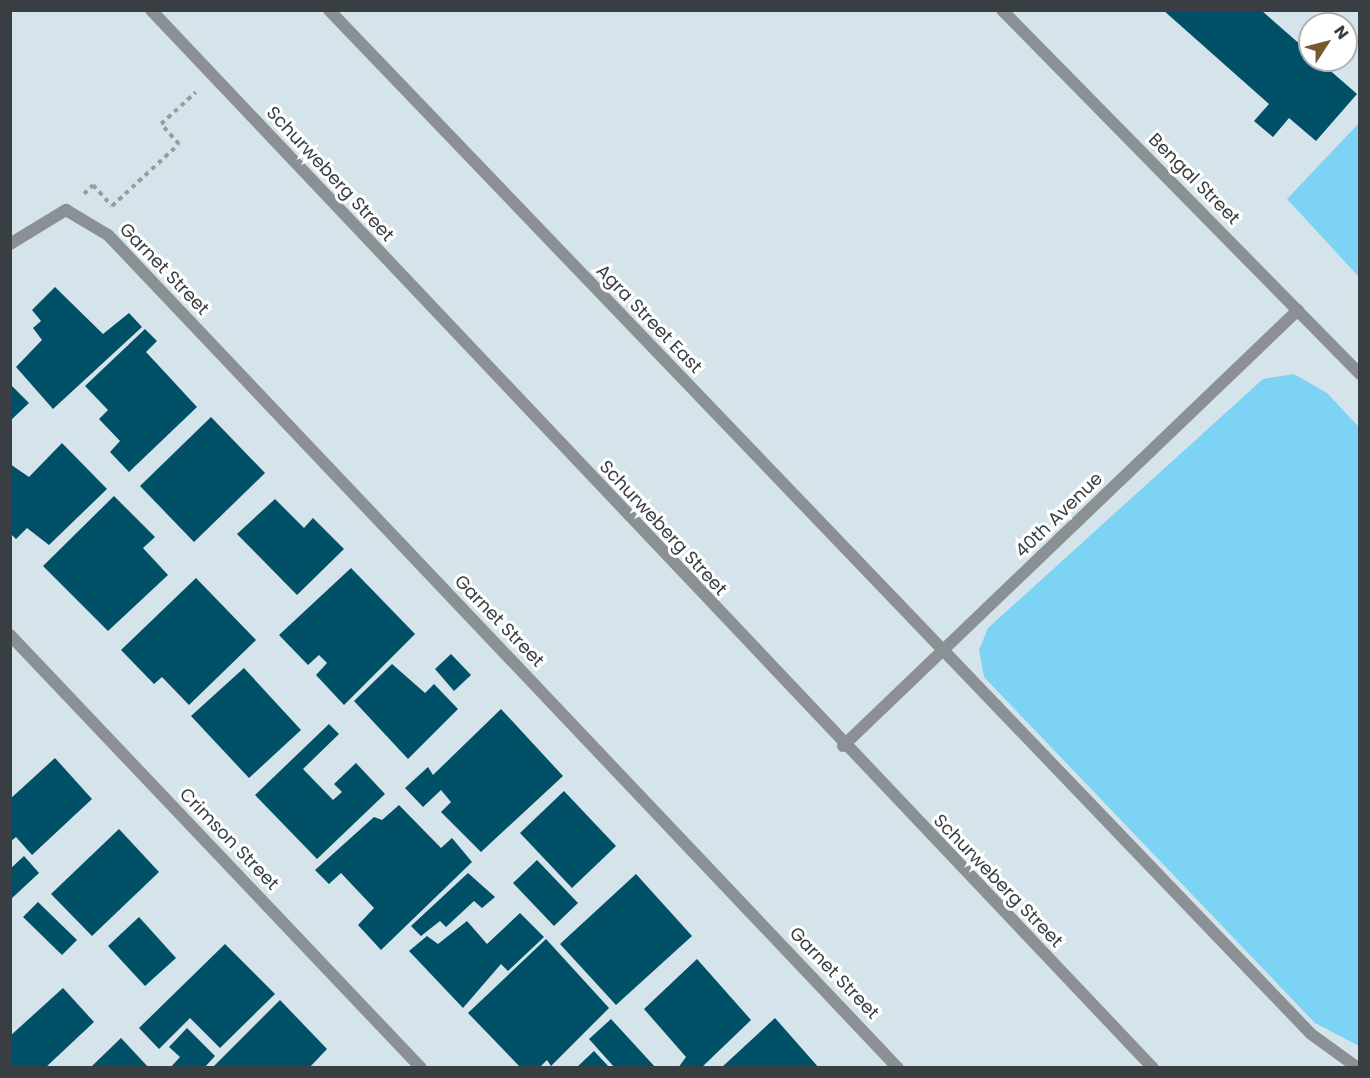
<!DOCTYPE html>
<html>
<head>
<meta charset="utf-8">
<style>
  body { margin:0 }
  #map { position:relative; width:1370px; height:1078px; overflow:hidden; background:#d5e4ea; font-family:Poppins,sans-serif }
  div>[style] { position:absolute }
  [style*='--x'] { left:calc(var(--x)*1px); top:calc(var(--y)*1px); width:calc(var(--w)*1px); rotate:calc(var(--a)*1deg) }
  .green>* { inset:0; background:#7cd3f4 }
  .building>* { inset:0; background:#005167 }
  .path>* { height:4px; margin-top:-2px; transform-origin:0; background:repeating-linear-gradient(90deg,#939fa3 0 4.5px,transparent 0 9px) }
  .lane>* { height:12px; margin:-6px; padding:0 6px; transform-origin:6px; border-radius:6px; background:#8a9093 }
  .street>* { height:12px; margin:-6px; padding:0 6px; transform-origin:6px; border-radius:6px; background:#8a9093 }
  span { translate:-50% -50%; white-space:nowrap; text-align:center; line-height:1.15; -webkit-text-stroke:6px #fff; paint-order:stroke }
  .street-label { font-size:18px; color:#383e41 }
  .frame { position:absolute; inset:0; border:12px solid #383e41; pointer-events:none }
  .north { position:absolute; left:1298px; top:12px; width:60px; height:60px; box-sizing:border-box; background:#fff; border:2px solid #afb2b3; border-radius:50%; rotate:54deg; font-size:16px; font-weight:700; line-height:24px; text-align:center; color:#383e41 }
  .north::after { content:''; display:block; margin:auto; width:21px; height:27px; background:#77592e; clip-path:polygon(50% 0,100% 100%,50% 72%,0 100%) }
</style>
</head>
<body>
<div id="map">
  <div class="green">
    <div style="clip-path:polygon(1359px 123px,1359px 277px,1287px 199px)"></div>
    <div style="clip-path:polygon(1294px 374px,1327px 393px,1359px 427px,1359px 1046px,1315px 1023px,984px 677px,979px 650px,988px 628px,1263px 379px)"></div>
  </div>
  <div class="building">
    <div style="clip-path:polygon(1163px 10px,1261px 10px,1310px 53px,1310px 60px,1318px 60px,1357px 94px,1316px 141px,1289px 118px,1273px 137px,1254px 121px,1269px 104px)"></div>
    <div style="clip-path:polygon(55px 287px,103px 334px,129px 313px,142px 327px,53px 409px,16px 367px,42px 340px,33px 328px,41px 321px,32px 310px)"></div>
    <div style="clip-path:polygon(145px 329px,157px 341px,146px 352px,197px 407px,129px 472px,110px 452px,120px 441px,99px 419px,108px 410px,85px 386px)"></div>
    <div style="clip-path:polygon(10px 384px,29px 403px,10px 421px)"></div>
    <div style="clip-path:polygon(211px 417px,265px 473px,194px 542px,140px 486px)"></div>
    <div style="clip-path:polygon(62px 443px,107px 489px,49px 545px,27px 528px,16px 539px,10px 533px,10px 464px,29px 477px)"></div>
    <div style="clip-path:polygon(114px 496px,155px 537px,143px 548px,168px 575px,108px 631px,43px 566px)"></div>
    <div style="clip-path:polygon(275px 499px,304px 528px,313px 518px,344px 549px,297px 595px,237px 534px)"></div>
    <div style="clip-path:polygon(351px 568px,415px 634px,344px 705px,316px 675px,327px 663px,319px 655px,308px 665px,279px 635px)"></div>
    <div style="clip-path:polygon(196px 578px,256px 640px,189px 705px,162px 677px,154px 684px,121px 650px)"></div>
    <div style="clip-path:polygon(451px 654px,471px 675px,454px 691px,435px 669px)"></div>
    <div style="clip-path:polygon(392px 664px,425px 693px,434px 684px,458px 709px,408px 759px,354px 701px)"></div>
    <div style="clip-path:polygon(244px 668px,301px 730px,249px 778px,191px 716px)"></div>
    <div style="clip-path:polygon(501px 709px,563px 776px,481px 852px,441px 812px,451px 802px,441px 790px,423px 807px,405px 788px,428px 767px,433px 775px)"></div>
    <div style="clip-path:polygon(329px 724px,339px 734px,303px 769px,333px 800px,342px 792px,334px 784px,356px 763px,385px 794px,317px 859px,255px 795px)"></div>
    <div style="clip-path:polygon(55px 758px,92px 799px,32px 855px,16px 837px,10px 842px,10px 799px)"></div>
    <div style="clip-path:polygon(564px 791px,616px 846px,572px 888px,520px 833px)"></div>
    <div style="clip-path:polygon(399px 805px,441px 848px,452px 838px,472px 862px,381px 950px,358px 925px,374px 908px,341px 873px,329px 884px,315px 870px,374px 817px,382px 820px)"></div>
    <div style="clip-path:polygon(119px 829px,159px 872px,92px 936px,51px 894px)"></div>
    <div style="clip-path:polygon(24px 856px,39px 873px,10px 900px,10px 869px)"></div>
    <div style="clip-path:polygon(537px 860px,578px 903px,554px 926px,513px 883px)"></div>
    <div style="clip-path:polygon(468px 873px,495px 897px,482px 908px,474px 901px,446px 927px,440px 921px,421px 936px,411px 926px)"></div>
    <div style="clip-path:polygon(636px 874px,692px 936px,616px 1005px,560px 944px)"></div>
    <div style="clip-path:polygon(38px 902px,77px 940px,62px 955px,23px 917px)"></div>
    <div style="clip-path:polygon(520px 913px,544px 937px,508px 971px,501px 964px,463px 1008px,409px 951px,427px 936px,438px 944px,467px 921px,487px 944px)"></div>
    <div style="clip-path:polygon(139px 917px,176px 958px,145px 986px,108px 946px)"></div>
    <div style="clip-path:polygon(546px 939px,609px 1008px,551px 1066px,547px 1060px,539px 1068px,521px 1068px,468px 1013px)"></div>
    <div style="clip-path:polygon(225px 944px,275px 994px,220px 1048px,190px 1018px,159px 1049px,139px 1028px)"></div>
    <div style="clip-path:polygon(697px 959px,751px 1020px,701px 1068px,678px 1068px,686px 1057px,644px 1009px)"></div>
    <div style="clip-path:polygon(63px 988px,94px 1022px,45px 1068px,10px 1068px,10px 1036px)"></div>
    <div style="clip-path:polygon(280px 1000px,327px 1049px,309px 1068px,212px 1068px)"></div>
    <div style="clip-path:polygon(775px 1018px,819px 1068px,721px 1068px)"></div>
    <div style="clip-path:polygon(611px 1019px,656px 1068px,615px 1068px,589px 1039px)"></div>
    <div style="clip-path:polygon(187px 1028px,215px 1056px,204px 1068px,170px 1068px,180px 1057px,169px 1047px)"></div>
    <div style="clip-path:polygon(121px 1038px,149px 1068px,93px 1068px,92px 1066px)"></div>
    <div style="clip-path:polygon(594px 1051px,610px 1068px,576px 1068px)"></div>
  </div>
  <div class="path">
    <div style="--x:84;--y:194;--w:13;--a:-45"></div>
    <div style="--x:93;--y:185;--w:28;--a:48"></div>
    <div style="--x:112;--y:206;--w:91;--a:-42.8"></div>
    <div style="--x:179;--y:144;--w:27;--a:-132"></div>
    <div style="--x:161;--y:124;--w:47;--a:-42.4"></div>
  </div>
  <div class="lane">
    <div style="--x:944;--y:651;--w:530;--a:46.22"></div>
    <div style="--x:1311;--y:1034;--w:58;--a:35.9"></div>
  </div>
  <div class="street">
    <div style="--x:151;--y:10;--w:1457;--a:46.56"></div>
    <div style="--x:329;--y:10;--w:888;--a:46.19"></div>
    <div style="--x:1002;--y:10;--w:511;--a:45.48"></div>
    <div style="--x:10;--y:244;--w:66;--a:-31.3"></div>
    <div style="--x:66;--y:210;--w:49;--a:30.8"></div>
    <div style="--x:108;--y:235;--w:1148;--a:46.52"></div>
    <div style="--x:10;--y:635;--w:597;--a:46.49"></div>
    <div style="--x:843;--y:746;--w:630;--a:-43.78"></div>
  </div>
  <div class="street-label">
    <span style="left:330px;top:174px;rotate:47deg">Schurweberg Street</span>
    <span style="left:1194px;top:179px;rotate:45deg">Bengal Street</span>
    <span style="left:164px;top:269px;rotate:46deg">Garnet Street</span>
    <span style="left:649px;top:319px;rotate:46deg">Agra Street East</span>
    <span style="left:1059px;top:515px;rotate:-44deg">40th Avenue</span>
    <span style="left:663px;top:528px;rotate:47deg">Schurweberg Street</span>
    <span style="left:499px;top:621px;rotate:46deg">Garnet Street</span>
    <span style="left:229px;top:839px;rotate:46deg">Crimson Street</span>
    <span style="left:998px;top:881px;rotate:46deg">Schurweberg Street</span>
    <span style="left:834px;top:973px;rotate:46deg">Garnet Street</span>
  </div>
  <div class="frame"></div>
  <div class="north">N</div>
</div>
</body>
</html>
